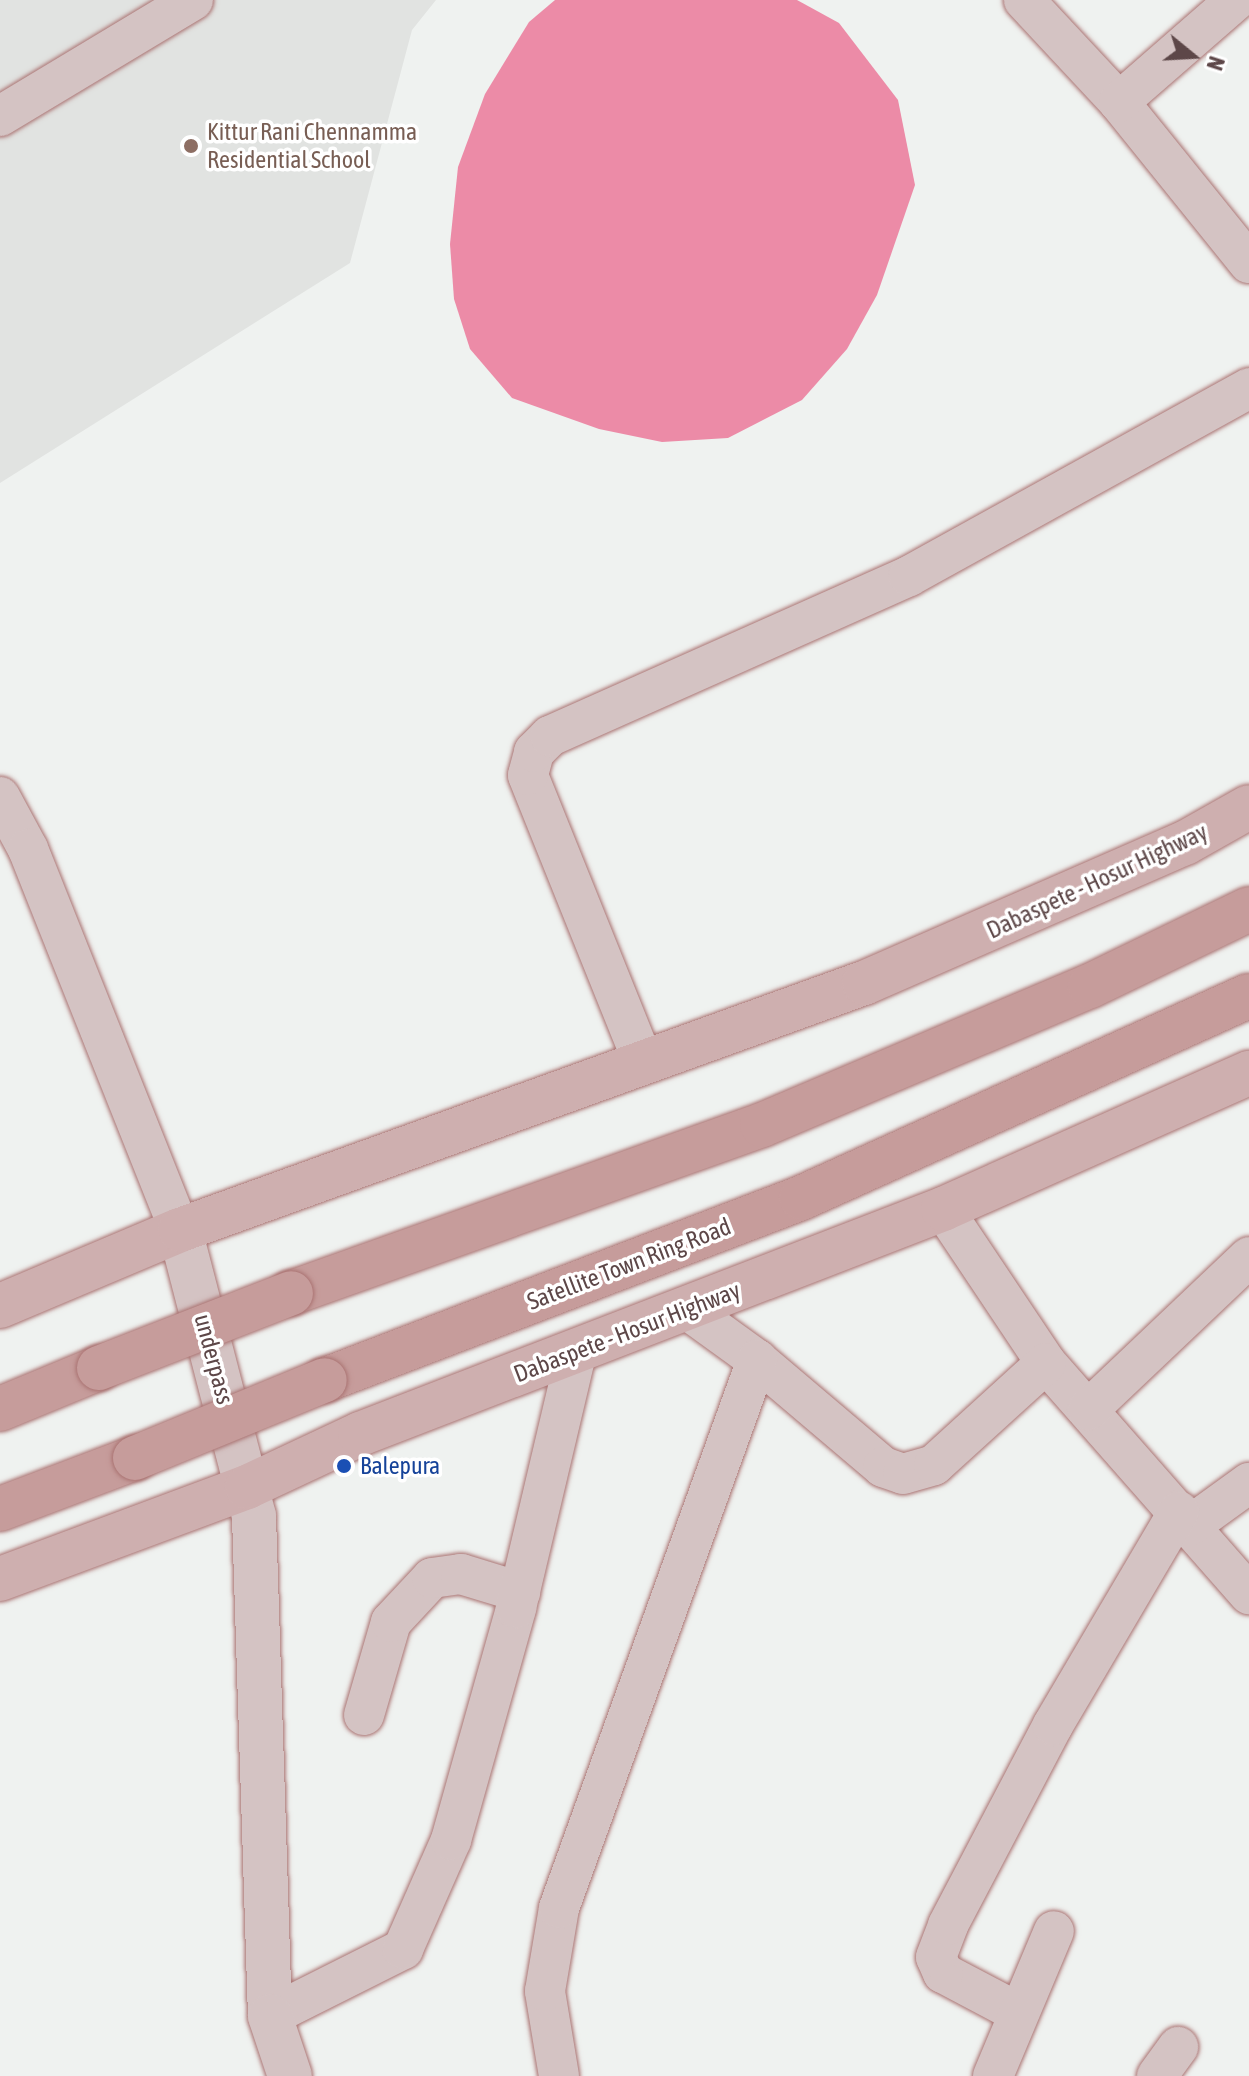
<!DOCTYPE html>
<html>
<head>
<meta charset="utf-8">
<style>
  body { margin:0 }
  #map { position:relative; width:1249px; height:2076px; overflow:hidden; background:#eff2f0; font-family:"Asap Condensed",sans-serif }
  div>[style] { position:absolute }
  [style*='--x'] { left:calc(var(--x)*1px); top:calc(var(--y)*1px); width:calc(var(--w)*1px); rotate:calc(var(--a)*1deg) }
  .education>* { inset:0; background:#e1e3e1 }
  .water>* { inset:0; background:#ec8ba7 }
  .roads { filter:drop-shadow(0 0 2px #aa7372) drop-shadow(0 0 2px #aa7372) }
  .minor>* { height:40px; margin:-20px; padding:0 20px; transform-origin:20px; border-radius:20px; background:#d4c3c3 }
  .tertiary>* { height:44px; margin:-22px; padding:0 22px; transform-origin:22px; border-radius:22px; background:#d4c3c3 }
  .primary>* { height:44px; margin:-22px; padding:0 22px; transform-origin:22px; border-radius:22px; background:#ceafaf }
  .trunk>* { height:44px; margin:-22px; padding:0 22px; transform-origin:22px; border-radius:22px; background:#c69c9b }
  .bridges { filter:drop-shadow(0 0 2px #aa7372) drop-shadow(0 0 2px #aa7372) }
  .trunk-bridge>* { height:44px; margin:-22px; padding:0 22px; transform-origin:22px; border-radius:22px; background:#c69c9b }
  .dots>* { width:22px; height:22px; translate:-50% -50%; box-sizing:border-box; border:4px solid #fff; border-radius:50% }
  span { translate:-50% -50%; white-space:nowrap; text-align:center; line-height:1.15; -webkit-text-stroke:7px #fff; paint-order:stroke }
  .education-label { font-size:24px; color:#785e54 }
  .left { translate:0 -50%; text-align:left }
  .street-label { font-size:24px; color:#5d4748 }
  .transit-label { font-size:24px; color:#164399 }
  .north { position:absolute; left:1153px; top:16px; width:80px; height:80px; -webkit-text-stroke:6px #fff; paint-order:stroke; rotate:108deg; font-size:22px; font-weight:700; line-height:32px; text-align:center; color:#5d4748 }
  .north::after { content:''; display:block; margin:auto; width:28px; height:36px; background:#5d4748; clip-path:polygon(50% 0,100% 100%,50% 72%,0 100%) }
</style>
</head>
<body>
<div id="map">
  <div class="education">
    <div style="clip-path:polygon(0 0,436px 0,412px 30px,350px 263px,0 483px)"></div>
  </div>
  <div class="water">
    <div style="clip-path:polygon(555px 0,797px 0,839px 23px,898px 100px,915px 185px,877px 295px,847px 349px,802px 400px,728px 438px,662px 442px,599px 429px,512px 398px,470px 349px,454px 299px,450px 244px,458px 167px,485px 94px,529px 22px)"></div>
  </div>
  <div class="roads">
    <div class="minor">
      <div style="--x:1024;--y:0;--w:139;--a:47"></div>
      <div style="--x:1119;--y:102;--w:207;--a:51.1"></div>
      <div style="--x:1119;--y:102;--w:155;--a:-41.1"></div>
      <div style="--x:0;--y:116;--w:225;--a:-31"></div>
      <div style="--x:0;--y:797;--w:59;--a:61.7"></div>
      <div style="--x:28;--y:849;--w:410;--a:68.3"></div>
      <div style="--x:644;--y:1064;--w:311;--a:-111.9"></div>
      <div style="--x:528;--y:775;--w:24;--a:-75"></div>
      <div style="--x:534;--y:752;--w:23;--a:-45"></div>
      <div style="--x:550;--y:736;--w:393;--a:-24"></div>
      <div style="--x:909;--y:576;--w:389;--a:-28.9"></div>
      <div style="--x:943;--y:1209;--w:185;--a:56.2"></div>
      <div style="--x:1046;--y:1363;--w:308;--a:48.7"></div>
      <div style="--x:688;--y:1310;--w:85;--a:35.9"></div>
      <div style="--x:757;--y:1360;--w:165;--a:40.3"></div>
      <div style="--x:883;--y:1467;--w:21;--a:19"></div>
      <div style="--x:903;--y:1474;--w:32;--a:-16"></div>
      <div style="--x:934;--y:1465;--w:151;--a:-42.3"></div>
      <div style="--x:1088;--y:1410;--w:222;--a:-43.5"></div>
      <div style="--x:1191;--y:1525;--w:72;--a:-35.9"></div>
      <div style="--x:364;--y:1715;--w:97;--a:-73.8"></div>
      <div style="--x:391;--y:1622;--w:60;--a:-47"></div>
      <div style="--x:432;--y:1578;--w:29;--a:-8"></div>
      <div style="--x:461;--y:1574;--w:62;--a:17"></div>
      <div style="--x:1019;--y:2013;--w:86;--a:-152.2"></div>
      <div style="--x:943;--y:1973;--w:17;--a:-114"></div>
      <div style="--x:936;--y:1957;--w:34;--a:-69"></div>
      <div style="--x:948;--y:1925;--w:226;--a:-62.3"></div>
      <div style="--x:1053;--y:1725;--w:248;--a:-59.5"></div>
      <div style="--x:270;--y:2016;--w:149;--a:-26.7"></div>
      <div style="--x:403;--y:1949;--w:119;--a:-66.2"></div>
      <div style="--x:451;--y:1840;--w:241;--a:-74.3"></div>
      <div style="--x:516;--y:1608;--w:265;--a:-76.7"></div>
      <div style="--x:559;--y:2076;--w:86;--a:-99.4"></div>
      <div style="--x:545;--y:1991;--w:84;--a:-80.4"></div>
      <div style="--x:559;--y:1908;--w:583;--a:-70.13"></div>
      <div style="--x:993;--y:2076;--w:157;--a:-67.2"></div>
      <div style="--x:1157;--y:2076;--w:36;--a:-54"></div>
    </div>
    <div class="tertiary">
      <div style="--x:180;--y:1230;--w:295;--a:75.5"></div>
      <div style="--x:254;--y:1516;--w:500;--a:88.17"></div>
      <div style="--x:270;--y:2016;--w:63;--a:71.6"></div>
    </div>
    <div class="primary">
      <div style="--x:0;--y:1306;--w:195;--a:-22.9"></div>
      <div style="--x:180;--y:1230;--w:727;--a:-19.86"></div>
      <div style="--x:864;--y:983;--w:350;--a:-23.6"></div>
      <div style="--x:1185;--y:843;--w:73;--a:-29.4"></div>
      <div style="--x:0;--y:1579;--w:264;--a:-20.4"></div>
      <div style="--x:247;--y:1487;--w:125;--a:-25.1"></div>
      <div style="--x:360;--y:1434;--w:625;--a:-21.1"></div>
      <div style="--x:943;--y:1209;--w:335;--a:-24"></div>
    </div>
    <div class="trunk">
      <div style="--x:291;--y:1293;--w:500;--a:-19.63"></div>
      <div style="--x:762;--y:1125;--w:356;--a:-23"></div>
      <div style="--x:1090;--y:986;--w:177;--a:-25.8"></div>
      <div style="--x:325;--y:1380;--w:510;--a:-20.92"></div>
      <div style="--x:801;--y:1198;--w:491;--a:-24.3"></div>
      <div style="--x:0;--y:1409;--w:107;--a:-22.5"></div>
      <div style="--x:0;--y:1509;--w:144;--a:-20.7"></div>
    </div>
  </div>
  <div class="bridges">
    <div class="trunk-bridge">
      <div style="--x:99;--y:1368;--w:206;--a:-21.3"></div>
      <div style="--x:135;--y:1458;--w:205;--a:-22.3"></div>
    </div>
  </div>
  <div class="dots">
    <div style="left:191px;top:146px;background:#8d6e63"></div>
    <div style="left:344px;top:1466px;background:#1a4fb4"></div>
  </div>
  <div class="education-label">
    <span class="left" style="left:207px;top:146px">Kittur Rani Chennamma<br>Residential School</span>
  </div>
  <div class="street-label">
    <span style="left:1097px;top:881px;rotate:-25deg">Dabaspete - Hosur Highway</span>
    <span style="left:629px;top:1264px;rotate:-21deg">Satellite Town Ring Road</span>
    <span style="left:627px;top:1332px;rotate:-21deg">Dabaspete - Hosur Highway</span>
    <span style="left:214px;top:1359px;rotate:75deg">underpass</span>
  </div>
  <div class="transit-label">
    <span class="left" style="left:360px;top:1466px">Balepura</span>
  </div>
  <div class="north">N</div>
</div>
</body>
</html>
